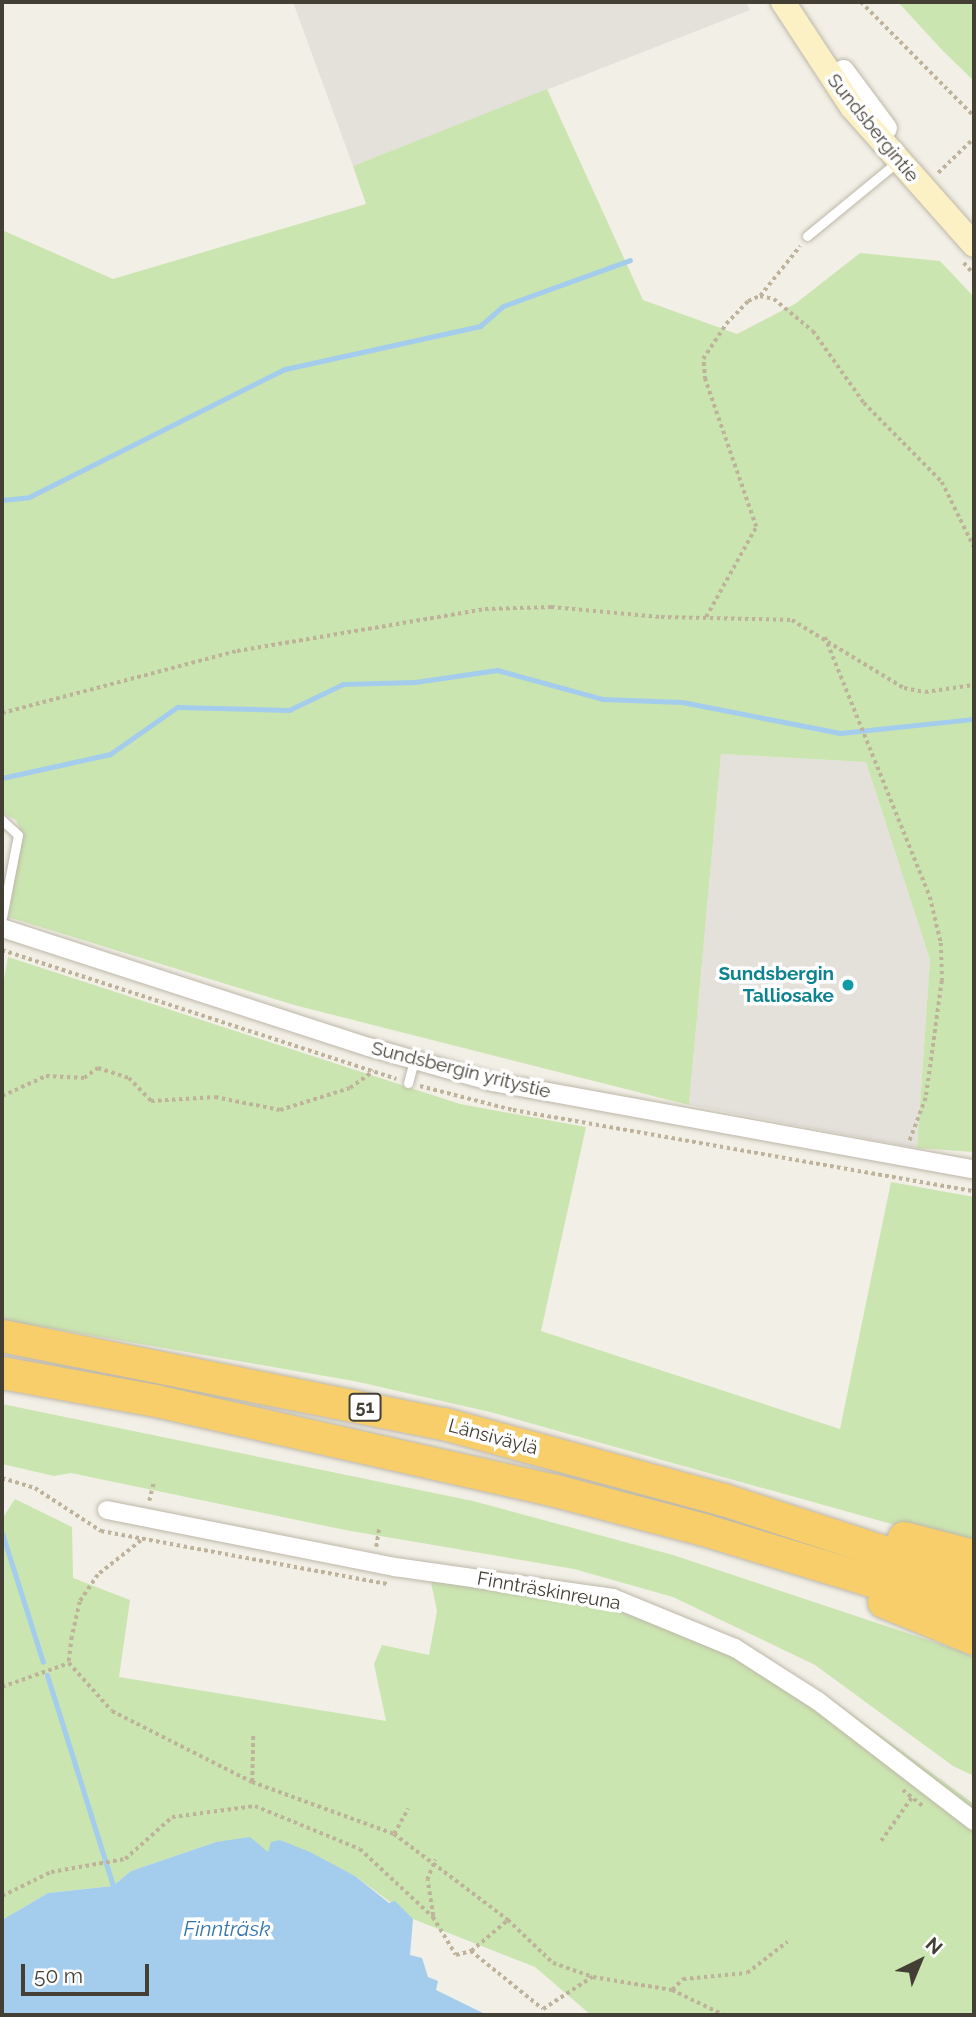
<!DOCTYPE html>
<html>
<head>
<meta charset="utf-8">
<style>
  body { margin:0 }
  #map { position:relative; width:976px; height:2017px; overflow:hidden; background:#f2efe6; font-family:Raleway,sans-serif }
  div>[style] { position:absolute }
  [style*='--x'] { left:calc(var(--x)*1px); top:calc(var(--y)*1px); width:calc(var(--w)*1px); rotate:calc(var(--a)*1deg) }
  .industrial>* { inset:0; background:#e4e0da }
  .green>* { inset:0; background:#cbe5b0 }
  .water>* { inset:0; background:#a4cced }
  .stream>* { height:5px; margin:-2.5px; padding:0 2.5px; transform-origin:2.5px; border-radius:2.5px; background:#a4cced }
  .path>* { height:3.5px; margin-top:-1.75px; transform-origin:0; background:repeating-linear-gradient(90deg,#beb39a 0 3.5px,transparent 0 7px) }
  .roads { filter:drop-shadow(0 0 2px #bdb7a9) drop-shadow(0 0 2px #bdb7a9) }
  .service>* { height:9px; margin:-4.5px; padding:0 4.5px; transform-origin:4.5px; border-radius:4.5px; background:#fff }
  .minor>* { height:18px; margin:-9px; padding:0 9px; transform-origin:9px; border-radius:9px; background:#fff }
  .tertiary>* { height:21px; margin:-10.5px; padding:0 10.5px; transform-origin:10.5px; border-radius:10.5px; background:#fff }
  .secondary>* { height:24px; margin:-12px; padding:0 12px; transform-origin:12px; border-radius:12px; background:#fcf1c5 }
  .motorway>* { height:32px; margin:-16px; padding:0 16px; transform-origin:16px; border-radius:16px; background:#f8ce6a }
  .dots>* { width:19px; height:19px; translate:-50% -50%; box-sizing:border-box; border:4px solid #fff; border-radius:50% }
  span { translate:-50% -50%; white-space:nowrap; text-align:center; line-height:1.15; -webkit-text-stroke:7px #fff; paint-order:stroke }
  .shield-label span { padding:2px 5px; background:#fff; border:2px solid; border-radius:5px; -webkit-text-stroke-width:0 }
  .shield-label { font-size:18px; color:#443f35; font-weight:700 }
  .street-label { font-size:19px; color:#443f35 }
  .culture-label { font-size:19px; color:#0d838f; font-weight:700 }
  .right { translate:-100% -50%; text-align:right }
  .water-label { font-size:21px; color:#3375ac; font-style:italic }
  .frame { position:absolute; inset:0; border:4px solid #443f35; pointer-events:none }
  .north { position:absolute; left:885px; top:1926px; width:70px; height:70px; -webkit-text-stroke:5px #fff; paint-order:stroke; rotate:43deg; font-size:19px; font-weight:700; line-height:28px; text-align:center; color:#443f35 }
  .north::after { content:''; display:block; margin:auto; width:24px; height:32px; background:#443f35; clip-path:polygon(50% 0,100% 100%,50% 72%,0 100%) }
  .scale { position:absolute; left:21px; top:1964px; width:128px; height:32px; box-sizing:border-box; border:4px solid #443f35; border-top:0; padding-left:9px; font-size:21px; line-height:24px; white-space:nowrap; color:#443f35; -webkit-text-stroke:5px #fff; paint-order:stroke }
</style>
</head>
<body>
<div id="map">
  <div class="industrial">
    <div style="clip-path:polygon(293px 2px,746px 2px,750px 10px,353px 166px)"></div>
    <div style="clip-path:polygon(721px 754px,866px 762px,930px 960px,917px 1148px,689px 1105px)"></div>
  </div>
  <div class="green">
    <div style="clip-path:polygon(898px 2px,974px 2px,974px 81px,943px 51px)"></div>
    <div style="clip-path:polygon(547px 89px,643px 300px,737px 334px,795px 304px,860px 253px,940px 261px,974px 297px,974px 1152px,917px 1148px,930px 960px,866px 762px,721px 754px,689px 1105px,294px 1005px,8px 917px,22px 834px,16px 820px,2px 813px,2px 230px,113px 279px,366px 204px,353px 166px)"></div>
    <div style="clip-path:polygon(8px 957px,460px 1104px,586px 1127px,541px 1331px,840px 1429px,891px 1182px,974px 1197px,974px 1547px,490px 1412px,354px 1381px,2px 1320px,2px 990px)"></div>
    <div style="clip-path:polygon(2px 1404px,473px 1501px,673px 1555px,955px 1649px,974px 1657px,974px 1776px,953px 1766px,815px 1665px,673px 1597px,574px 1569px,345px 1530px,71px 1473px,54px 1476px,2px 1464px)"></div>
    <div style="clip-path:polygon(15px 1499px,72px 1527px,73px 1578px,130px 1600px,119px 1677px,386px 1721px,374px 1664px,382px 1645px,429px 1655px,437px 1611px,427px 1563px,533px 1581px,754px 1652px,838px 1704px,974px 1804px,974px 2015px,591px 2015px,535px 1967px,413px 1919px,355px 1876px,280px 1840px,268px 1853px,216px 1842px,131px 1871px,113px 1886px,48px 1893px,2px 1920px,2px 1519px)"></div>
  </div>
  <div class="water">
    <div style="clip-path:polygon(250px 1837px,268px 1852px,271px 1842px,280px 1840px,310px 1852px,355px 1876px,389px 1903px,395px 1901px,413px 1919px,410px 1955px,422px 1958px,428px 1977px,438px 1981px,436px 1990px,487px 2015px,2px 2015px,2px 1920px,48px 1893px,113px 1886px,131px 1871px,216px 1842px)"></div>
  </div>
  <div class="stream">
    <div style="--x:2;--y:500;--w:27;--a:-6"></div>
    <div style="--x:29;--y:497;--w:286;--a:-26.6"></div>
    <div style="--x:285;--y:369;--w:200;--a:-12.4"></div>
    <div style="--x:480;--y:326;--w:30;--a:-41"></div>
    <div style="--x:503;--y:306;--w:135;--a:-19.9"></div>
    <div style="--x:2;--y:778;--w:111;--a:-12.5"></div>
    <div style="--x:110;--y:754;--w:82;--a:-35"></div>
    <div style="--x:177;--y:707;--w:112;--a:1.5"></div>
    <div style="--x:289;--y:710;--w:60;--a:-25.7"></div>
    <div style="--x:343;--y:684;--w:72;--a:-1.6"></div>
    <div style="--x:415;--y:682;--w:83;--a:-8.3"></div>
    <div style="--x:497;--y:670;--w:109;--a:15.4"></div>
    <div style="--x:602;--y:699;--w:80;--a:2.1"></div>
    <div style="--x:682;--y:702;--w:161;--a:11.1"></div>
    <div style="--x:840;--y:733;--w:135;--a:-6"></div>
    <div style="--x:2;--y:1533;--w:135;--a:72.4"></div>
    <div style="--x:47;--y:1675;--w:221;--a:72.6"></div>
  </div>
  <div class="path">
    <div style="--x:861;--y:2;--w:161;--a:45.3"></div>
    <div style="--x:938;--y:173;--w:50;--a:-44.2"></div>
    <div style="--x:964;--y:263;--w:15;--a:48"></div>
    <div style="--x:760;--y:296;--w:64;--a:-51.3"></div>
    <div style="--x:706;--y:617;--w:103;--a:-60.9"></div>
    <div style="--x:756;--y:527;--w:156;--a:-109.1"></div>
    <div style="--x:705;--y:380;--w:21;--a:-95"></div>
    <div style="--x:703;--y:359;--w:42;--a:-56.7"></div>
    <div style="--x:726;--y:324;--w:32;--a:-46"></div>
    <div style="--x:748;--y:301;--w:13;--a:-23"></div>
    <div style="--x:760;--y:296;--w:14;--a:12"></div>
    <div style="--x:774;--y:299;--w:50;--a:39.4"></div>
    <div style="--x:813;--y:331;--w:88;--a:54.7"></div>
    <div style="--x:864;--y:403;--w:111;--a:45.4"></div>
    <div style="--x:942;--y:482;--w:72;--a:63.8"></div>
    <div style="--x:825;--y:637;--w:280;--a:68"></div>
    <div style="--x:930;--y:897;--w:47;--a:76.6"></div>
    <div style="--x:941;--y:943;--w:38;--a:88"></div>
    <div style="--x:942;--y:981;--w:118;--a:97.8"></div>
    <div style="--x:926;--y:1098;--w:48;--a:110.7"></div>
    <div style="--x:2;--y:713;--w:243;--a:-14.8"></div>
    <div style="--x:237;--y:651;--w:252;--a:-9.6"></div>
    <div style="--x:485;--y:609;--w:66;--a:-1.7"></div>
    <div style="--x:551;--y:607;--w:110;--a:5.2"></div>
    <div style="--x:661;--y:617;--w:131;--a:1.3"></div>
    <div style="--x:792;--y:620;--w:131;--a:31.3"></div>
    <div style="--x:904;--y:688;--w:21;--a:11"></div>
    <div style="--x:925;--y:692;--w:49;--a:-8.1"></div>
    <div style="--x:2;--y:950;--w:415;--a:18.1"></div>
    <div style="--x:420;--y:1086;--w:96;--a:14.5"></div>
    <div style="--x:513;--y:1110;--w:468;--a:10"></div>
    <div style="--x:2;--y:1096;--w:48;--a:-24.4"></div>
    <div style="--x:46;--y:1076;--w:38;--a:3"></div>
    <div style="--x:84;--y:1078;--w:17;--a:-36"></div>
    <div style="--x:98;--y:1068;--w:33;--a:18"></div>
    <div style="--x:129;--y:1078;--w:32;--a:46"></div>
    <div style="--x:151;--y:1101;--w:64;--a:-3.6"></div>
    <div style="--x:215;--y:1097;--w:66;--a:11.3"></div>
    <div style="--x:280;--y:1110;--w:73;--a:-17.4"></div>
    <div style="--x:350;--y:1088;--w:29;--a:-36"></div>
    <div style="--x:2;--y:1478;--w:34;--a:17"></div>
    <div style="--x:35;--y:1488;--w:79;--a:33.1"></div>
    <div style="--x:101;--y:1531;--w:291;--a:10.5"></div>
    <div style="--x:149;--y:1501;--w:21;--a:-76"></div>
    <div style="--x:141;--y:1541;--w:55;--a:141.7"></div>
    <div style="--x:98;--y:1575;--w:32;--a:124"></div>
    <div style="--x:80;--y:1602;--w:36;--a:103"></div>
    <div style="--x:72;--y:1637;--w:26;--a:97"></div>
    <div style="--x:69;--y:1663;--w:64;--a:48.1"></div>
    <div style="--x:112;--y:1711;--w:157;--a:26.9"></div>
    <div style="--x:252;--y:1782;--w:151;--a:20.1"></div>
    <div style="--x:394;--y:1834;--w:143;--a:37"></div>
    <div style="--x:508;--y:1920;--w:62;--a:43.7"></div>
    <div style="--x:553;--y:1963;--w:42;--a:19.3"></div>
    <div style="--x:593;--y:1977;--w:80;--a:9.3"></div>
    <div style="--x:672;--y:1990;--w:58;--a:25.7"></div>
    <div style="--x:376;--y:1547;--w:20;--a:-81"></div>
    <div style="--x:2;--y:1687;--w:71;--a:-19.7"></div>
    <div style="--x:252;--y:1782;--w:48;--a:-88.8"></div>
    <div style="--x:903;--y:1790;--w:27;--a:39"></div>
    <div style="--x:394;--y:1834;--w:29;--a:-61"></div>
    <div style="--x:881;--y:1841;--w:54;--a:-54.8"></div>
    <div style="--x:2;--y:1896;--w:55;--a:-26.1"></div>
    <div style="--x:51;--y:1872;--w:75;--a:-10"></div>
    <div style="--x:125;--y:1859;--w:63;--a:-41.8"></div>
    <div style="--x:172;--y:1817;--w:84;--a:-7.5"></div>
    <div style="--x:255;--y:1806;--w:113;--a:22.3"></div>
    <div style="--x:360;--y:1849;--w:100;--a:43"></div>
    <div style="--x:433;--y:1917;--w:44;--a:58.8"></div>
    <div style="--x:456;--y:1955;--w:16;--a:-15"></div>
    <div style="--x:471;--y:1951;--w:48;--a:-40"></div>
    <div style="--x:433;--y:1916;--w:36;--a:-99"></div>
    <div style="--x:427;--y:1880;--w:22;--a:-68"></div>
    <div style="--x:471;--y:1951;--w:92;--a:38.9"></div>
    <div style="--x:543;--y:2009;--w:59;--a:-33.1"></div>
    <div style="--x:672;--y:1990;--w:16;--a:-45"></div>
    <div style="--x:683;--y:1979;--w:64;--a:-5.4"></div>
    <div style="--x:747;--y:1973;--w:51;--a:-37.8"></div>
  </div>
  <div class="roads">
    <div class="service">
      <div style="--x:807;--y:236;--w:117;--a:-39.4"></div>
      <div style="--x:2;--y:820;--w:22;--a:43"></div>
      <div style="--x:18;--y:835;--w:84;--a:101"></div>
      <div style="--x:408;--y:1083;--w:24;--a:-75"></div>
    </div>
    <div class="minor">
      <div style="--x:2;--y:928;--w:386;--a:18"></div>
      <div style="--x:369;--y:1047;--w:129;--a:15.8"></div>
      <div style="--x:493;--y:1082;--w:489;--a:10.3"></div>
      <div style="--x:107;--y:1510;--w:294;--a:11.2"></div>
      <div style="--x:395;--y:1567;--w:220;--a:8.1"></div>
      <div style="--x:613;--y:1598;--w:132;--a:22.3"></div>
      <div style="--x:735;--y:1648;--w:98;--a:32.6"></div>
      <div style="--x:818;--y:1701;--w:197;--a:37.6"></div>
    </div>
    <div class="tertiary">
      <div style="--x:843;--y:70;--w:72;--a:53.4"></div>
    </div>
    <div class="secondary">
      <div style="--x:783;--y:2;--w:126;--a:56.7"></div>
      <div style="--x:852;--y:107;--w:184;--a:48.5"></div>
    </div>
    <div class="motorway">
      <div style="--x:2;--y:1336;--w:451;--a:11.3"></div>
      <div style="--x:444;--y:1424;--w:290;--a:15.2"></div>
      <div style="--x:724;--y:1500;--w:263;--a:18"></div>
      <div style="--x:2;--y:1373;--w:157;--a:10.3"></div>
      <div style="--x:156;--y:1401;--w:406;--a:12.7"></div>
      <div style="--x:552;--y:1490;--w:157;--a:14.7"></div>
      <div style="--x:704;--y:1530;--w:282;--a:16.9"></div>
      <div style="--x:904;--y:1538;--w:72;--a:14.4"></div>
      <div style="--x:884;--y:1602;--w:97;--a:22.3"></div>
    </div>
  </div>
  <div class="dots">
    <div style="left:848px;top:985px;background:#0f9aa8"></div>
  </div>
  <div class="shield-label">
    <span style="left:365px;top:1407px">51</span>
  </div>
  <div class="street-label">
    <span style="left:873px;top:128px;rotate:51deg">Sundsbergintie</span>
    <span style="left:461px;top:1070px;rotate:14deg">Sundsbergin yritystie</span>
    <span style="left:493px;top:1437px;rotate:15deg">Länsiväylä</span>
    <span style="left:549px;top:1591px;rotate:10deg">Finnträskinreuna</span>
  </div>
  <div class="culture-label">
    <span class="right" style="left:834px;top:985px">Sundsbergin<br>Talliosake</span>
  </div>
  <div class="water-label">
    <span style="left:227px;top:1929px">Finnträsk</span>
  </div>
  <div class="frame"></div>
  <div class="north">N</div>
  <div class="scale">50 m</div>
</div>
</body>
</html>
